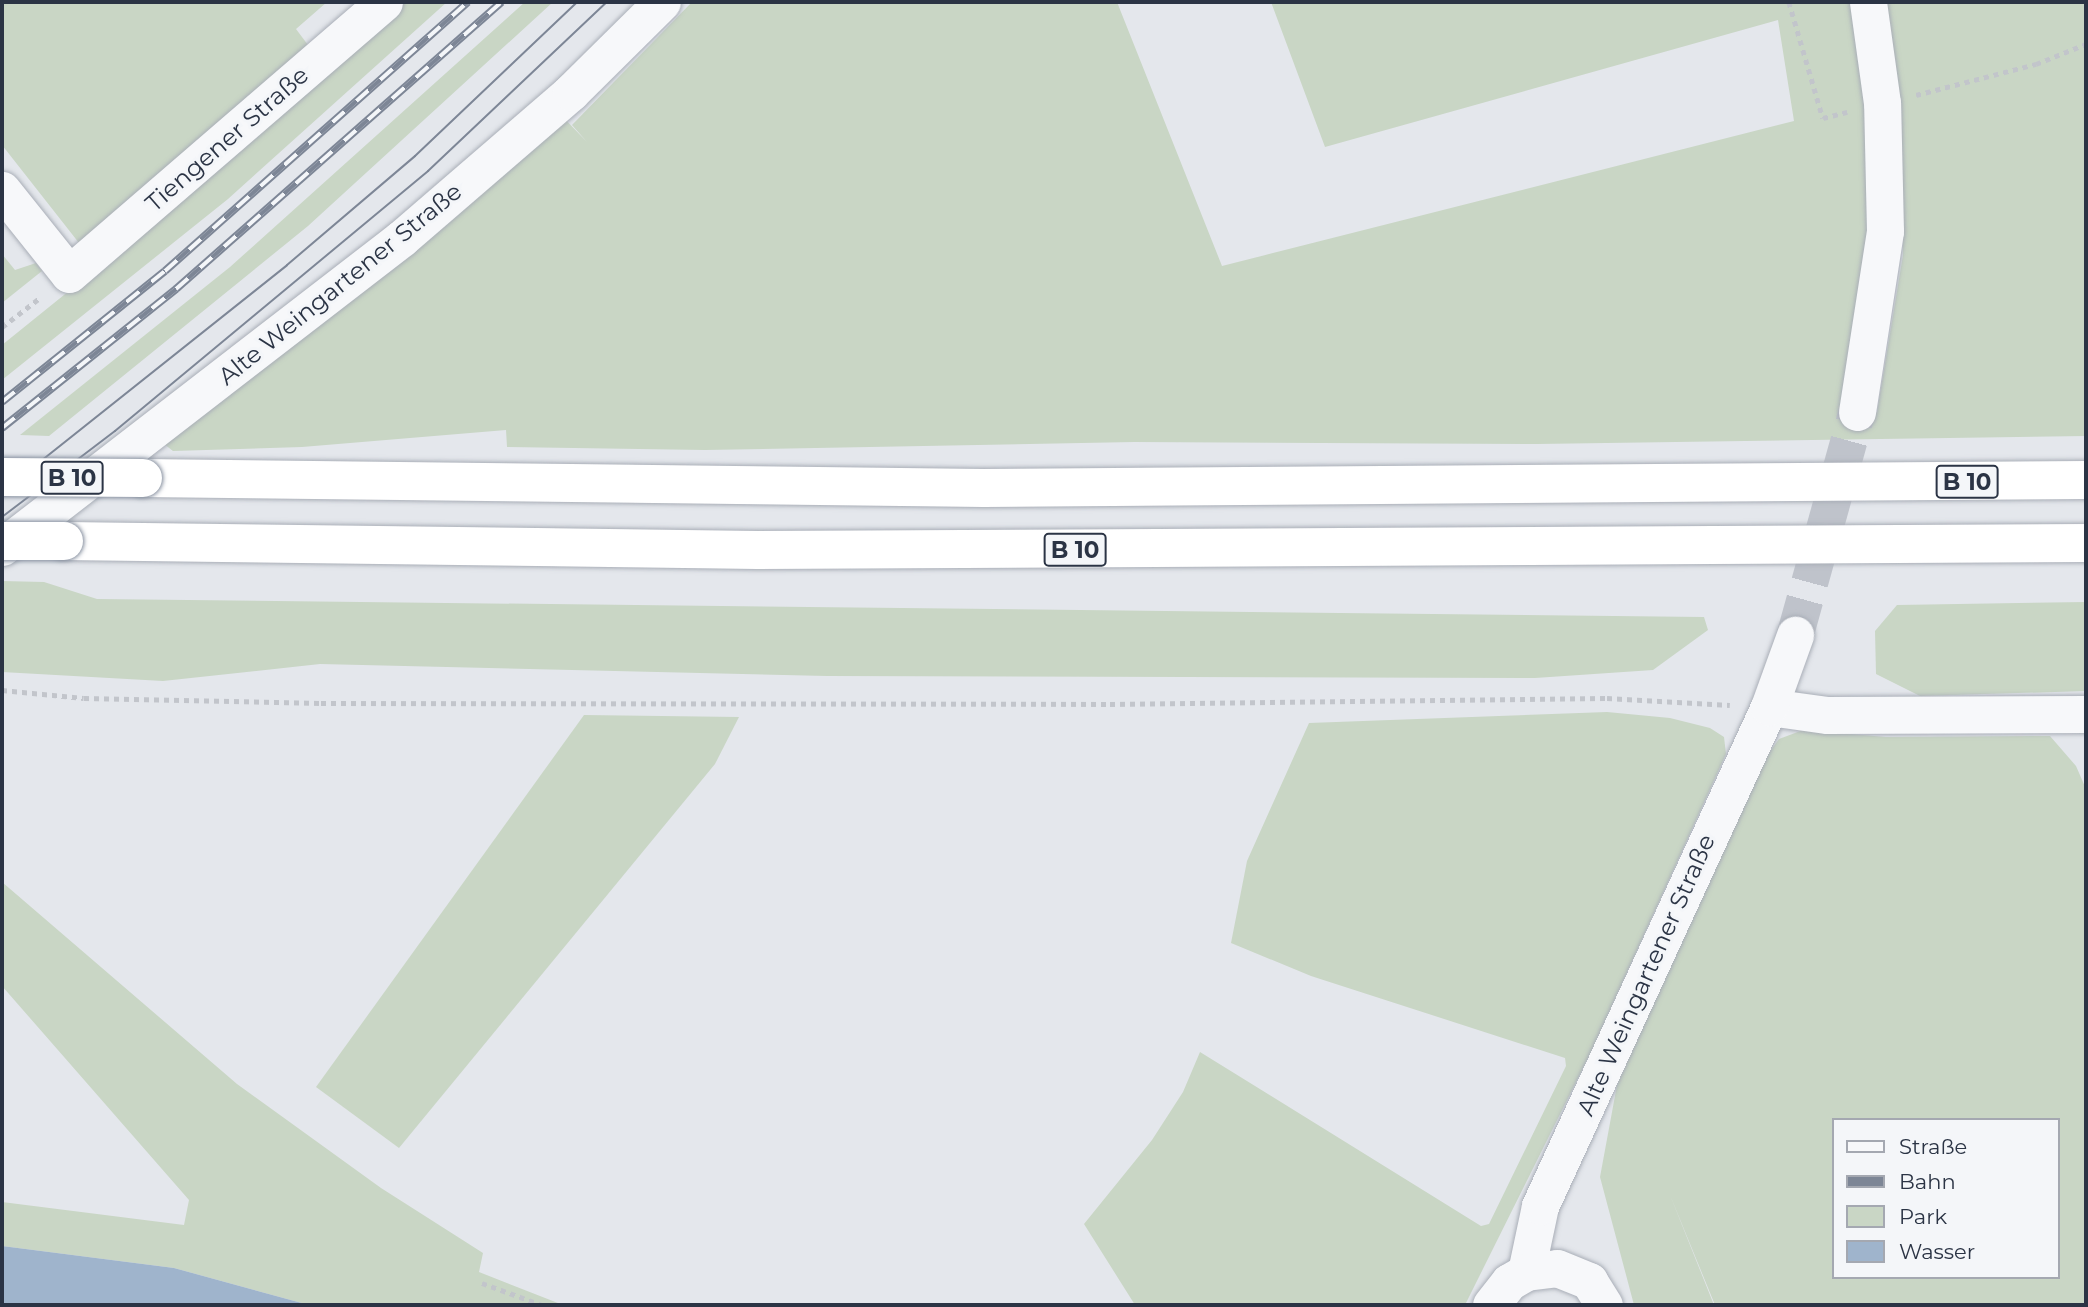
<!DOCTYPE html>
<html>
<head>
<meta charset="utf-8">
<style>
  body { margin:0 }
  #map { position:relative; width:2088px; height:1307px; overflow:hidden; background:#e4e7ec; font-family:Montserrat,sans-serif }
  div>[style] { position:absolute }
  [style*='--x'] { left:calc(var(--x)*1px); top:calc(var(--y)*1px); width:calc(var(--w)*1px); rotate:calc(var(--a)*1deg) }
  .green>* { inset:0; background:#c9d6c5 }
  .water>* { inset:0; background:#9fb4cc }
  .minor-tunnel>* { height:37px; margin-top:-18.5px; transform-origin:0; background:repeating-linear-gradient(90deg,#bfc3cb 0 37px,transparent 0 55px) }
  .path>* { height:4.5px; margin-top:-2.25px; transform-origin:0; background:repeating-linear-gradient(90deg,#c2c5cb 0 5px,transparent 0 10px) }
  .roads { filter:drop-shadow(0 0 2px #a9aeb7) drop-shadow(0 0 2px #a9aeb7) }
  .minor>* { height:37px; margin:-18.5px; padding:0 18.5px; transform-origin:18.5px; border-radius:18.5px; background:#f7f8fa }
  .highway>* { height:38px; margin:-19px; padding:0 19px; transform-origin:19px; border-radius:19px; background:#fff }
  .tram>* { height:2px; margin:-1px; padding:0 1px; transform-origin:1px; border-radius:1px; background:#7d8696 }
  .rail>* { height:8px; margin-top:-4px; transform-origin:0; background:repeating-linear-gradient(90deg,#f4f6f9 0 16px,#7d8696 0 32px); box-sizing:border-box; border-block:2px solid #7d8696 }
  .bridges { filter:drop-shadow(0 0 2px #8b94a3) drop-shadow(0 0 2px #8b94a3) }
  .highway-bridge>* { height:38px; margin:-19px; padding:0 19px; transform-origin:19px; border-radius:19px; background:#fff }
  span { translate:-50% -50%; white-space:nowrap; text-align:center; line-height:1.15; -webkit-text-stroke:6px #f4f6f9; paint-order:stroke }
  .shield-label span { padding:2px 5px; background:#f4f6f9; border:2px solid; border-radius:5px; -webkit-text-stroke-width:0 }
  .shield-label { font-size:23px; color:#2b3445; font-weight:700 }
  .street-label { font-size:24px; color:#2b3445 }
  .frame { position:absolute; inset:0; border:4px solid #2b3445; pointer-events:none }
  .legend { position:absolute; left:1832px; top:1118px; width:228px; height:161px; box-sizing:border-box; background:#f4f6f9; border:2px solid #a4a8b1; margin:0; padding:9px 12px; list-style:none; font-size:21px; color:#2b3445 }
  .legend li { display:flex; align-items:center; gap:14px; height:35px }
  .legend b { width:35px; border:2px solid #a4a8b1 }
</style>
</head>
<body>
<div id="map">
  <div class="green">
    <div style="clip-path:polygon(2px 2px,327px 2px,296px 29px,308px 45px,79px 243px,2px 145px)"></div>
    <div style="clip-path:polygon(406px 2px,447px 2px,228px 199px,2px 380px,2px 345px,225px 165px)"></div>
    <div style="clip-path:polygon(525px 2px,553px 2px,308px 226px,49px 436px,20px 435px,230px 267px)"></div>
    <div style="clip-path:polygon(692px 2px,1117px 2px,1222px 266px,1794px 121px,1778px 20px,1325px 147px,1271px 2px,1851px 2px,1868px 128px,1868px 266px,1857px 412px,1877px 412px,1903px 255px,1901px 106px,1884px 2px,2086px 2px,2086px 436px,1537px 444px,1134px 442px,705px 450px,507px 447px,506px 430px,302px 447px,173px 451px,164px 444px,559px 113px,587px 142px,572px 125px)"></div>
    <div style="clip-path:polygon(2px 254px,15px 270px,36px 263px,42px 271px,2px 303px)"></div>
    <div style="clip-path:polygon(2px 581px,44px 582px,97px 599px,1704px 617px,1708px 630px,1653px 670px,1535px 678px,827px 676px,320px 664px,163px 681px,2px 672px)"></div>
    <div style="clip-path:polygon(2086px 602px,2086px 691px,1920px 696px,1876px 674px,1875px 631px,1897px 605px)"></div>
    <div style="clip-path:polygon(1607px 712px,1670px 718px,1710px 728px,1724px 737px,1726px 754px,1590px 1054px,1465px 1305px,1135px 1305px,1084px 1224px,1152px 1140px,1183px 1092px,1200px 1052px,1481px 1226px,1489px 1224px,1566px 1066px,1565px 1058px,1311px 976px,1231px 943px,1247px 861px,1309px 723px)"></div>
    <div style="clip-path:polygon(584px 715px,739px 717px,715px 764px,399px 1148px,316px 1087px)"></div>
    <div style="clip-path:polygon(evenodd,1803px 730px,1886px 737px,2050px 736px,2076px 766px,2086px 789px,2086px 1305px,1715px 1305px,1670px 1195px,1714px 1305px,1634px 1305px,1600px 1177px,1617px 1085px,1756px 771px,1779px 739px,1803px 730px,1834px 1120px,2058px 1120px,2058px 1277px,1834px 1277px,1834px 1120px)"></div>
    <div style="clip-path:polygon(2px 882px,237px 1084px,381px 1188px,483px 1253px,479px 1272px,563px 1305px,309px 1305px,174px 1268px,2px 1246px,2px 1202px,184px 1225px,189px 1200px,2px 986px)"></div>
  </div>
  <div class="water">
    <div style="clip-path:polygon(2px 1246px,174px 1268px,309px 1305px,2px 1305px)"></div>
  </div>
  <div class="minor-tunnel">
    <div style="--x:1795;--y:635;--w:231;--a:-74.5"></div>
  </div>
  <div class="path">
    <div style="--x:1789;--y:2;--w:121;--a:73.7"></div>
    <div style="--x:1823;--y:118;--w:25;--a:-14"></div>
    <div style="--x:1916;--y:95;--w:124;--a:-14.5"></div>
    <div style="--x:2036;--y:64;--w:54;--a:-21.8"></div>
    <div style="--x:2;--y:327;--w:49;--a:-37.6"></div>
    <div style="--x:2;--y:690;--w:82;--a:5.6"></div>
    <div style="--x:84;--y:698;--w:237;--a:1.2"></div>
    <div style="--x:321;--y:703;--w:789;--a:0.07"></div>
    <div style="--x:1110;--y:704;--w:497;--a:-0.7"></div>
    <div style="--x:1607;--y:698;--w:123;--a:3.3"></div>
    <div style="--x:482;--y:1283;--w:64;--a:20.1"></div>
  </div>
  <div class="roads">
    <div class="minor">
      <div style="--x:2;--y:190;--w:107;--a:51.4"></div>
      <div style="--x:69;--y:274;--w:416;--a:-40.8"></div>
      <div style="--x:1857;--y:412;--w:183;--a:-81.2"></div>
      <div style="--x:1885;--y:231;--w:128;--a:-91.3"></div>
      <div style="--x:1882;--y:103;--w:102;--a:-97.9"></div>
      <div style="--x:2;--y:547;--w:505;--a:-37.69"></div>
      <div style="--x:402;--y:238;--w:223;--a:-40.8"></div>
      <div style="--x:571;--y:92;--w:128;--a:-44.7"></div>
      <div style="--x:1769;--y:707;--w:59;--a:7.9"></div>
      <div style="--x:1827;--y:715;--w:259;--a:-0.2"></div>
      <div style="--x:1526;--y:1272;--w:67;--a:-78"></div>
      <div style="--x:1540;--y:1206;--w:549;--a:-65.35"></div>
      <div style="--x:1769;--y:707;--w:77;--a:-70.1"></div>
      <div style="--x:1491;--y:1305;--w:29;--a:-52"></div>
      <div style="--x:1509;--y:1282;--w:20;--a:-30"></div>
      <div style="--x:1526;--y:1272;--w:31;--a:-7"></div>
      <div style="--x:1557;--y:1268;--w:35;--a:22"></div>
      <div style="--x:1589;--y:1281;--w:28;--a:58"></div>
    </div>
    <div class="highway">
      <div style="--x:143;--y:478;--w:841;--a:0.68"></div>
      <div style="--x:984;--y:488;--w:1102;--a:-0.42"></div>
      <div style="--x:64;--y:541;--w:694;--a:0.74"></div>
      <div style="--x:758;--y:550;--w:1328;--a:-0.3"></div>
    </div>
  </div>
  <div class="tram">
    <div style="--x:2;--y:492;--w:364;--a:-38.5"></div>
    <div style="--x:287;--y:265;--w:168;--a:-40.4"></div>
    <div style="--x:415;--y:156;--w:224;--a:-43.5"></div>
    <div style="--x:2;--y:517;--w:142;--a:-37.3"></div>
    <div style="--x:115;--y:431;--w:407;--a:-39.7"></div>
    <div style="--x:428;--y:171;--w:246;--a:-43.4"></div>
  </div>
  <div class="rail">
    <div style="--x:2;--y:402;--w:209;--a:-38.8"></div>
    <div style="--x:165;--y:271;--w:405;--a:-41.6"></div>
    <div style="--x:2;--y:428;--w:223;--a:-38.6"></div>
    <div style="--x:176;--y:289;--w:434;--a:-41.4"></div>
  </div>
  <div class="bridges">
    <div class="highway-bridge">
      <div style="--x:2;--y:477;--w:141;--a:0.4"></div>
      <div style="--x:2;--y:541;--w:62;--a:0"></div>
    </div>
  </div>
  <div class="shield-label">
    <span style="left:72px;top:478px">B 10</span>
    <span style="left:1967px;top:482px">B 10</span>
    <span style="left:1075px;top:550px">B 10</span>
  </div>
  <div class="street-label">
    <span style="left:227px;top:139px;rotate:-41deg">Tiengener Straße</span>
    <span style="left:340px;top:284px;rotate:-39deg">Alte Weingartener Straße</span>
    <span style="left:1646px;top:975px;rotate:-66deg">Alte Weingartener Straße</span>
  </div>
  <div class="frame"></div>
  <ul class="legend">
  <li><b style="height:9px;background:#f7f8fa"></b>Straße</li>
  <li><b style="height:9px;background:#7d8696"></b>Bahn</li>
  <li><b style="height:19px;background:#c9d6c5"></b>Park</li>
  <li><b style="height:19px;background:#9fb4cc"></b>Wasser</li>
  </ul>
</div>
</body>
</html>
